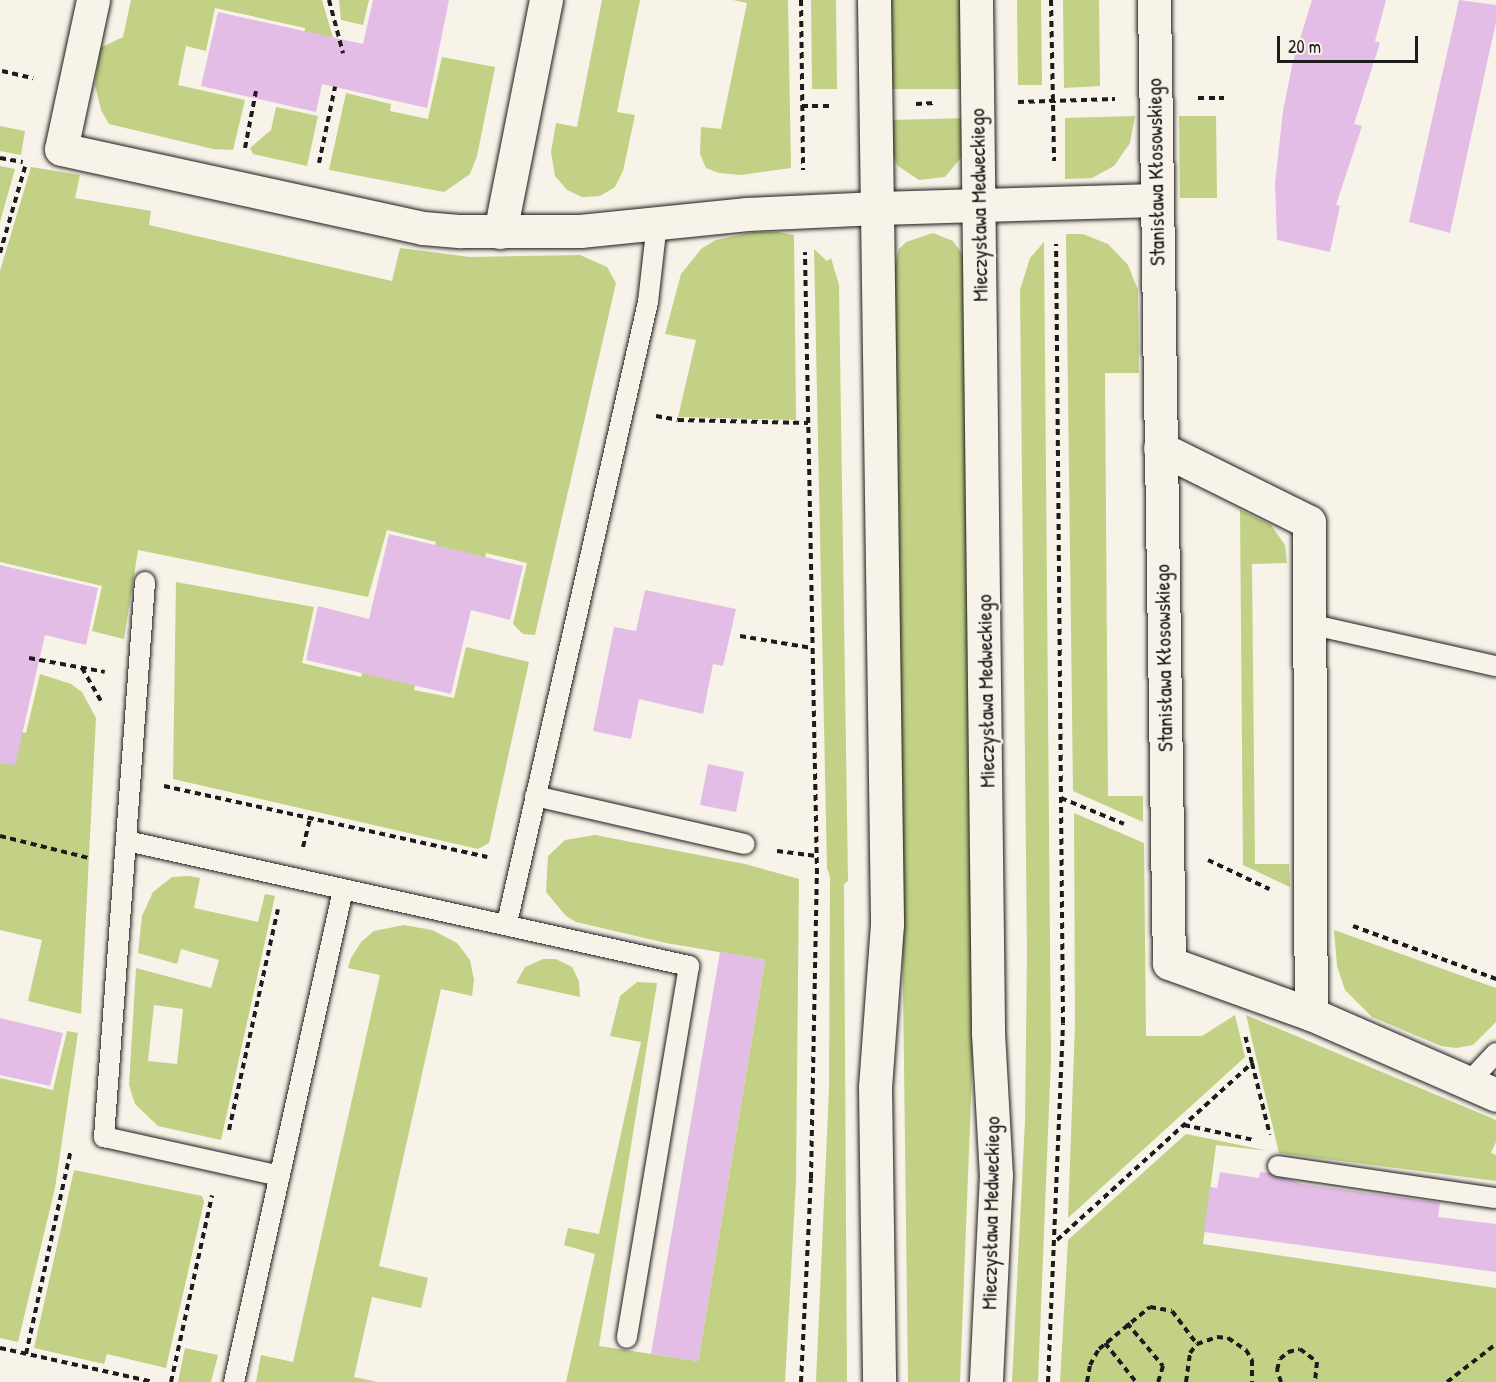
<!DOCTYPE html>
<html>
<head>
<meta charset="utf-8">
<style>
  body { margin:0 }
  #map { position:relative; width:1496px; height:1382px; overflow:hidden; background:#f7f3e8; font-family:"Patrick Hand",sans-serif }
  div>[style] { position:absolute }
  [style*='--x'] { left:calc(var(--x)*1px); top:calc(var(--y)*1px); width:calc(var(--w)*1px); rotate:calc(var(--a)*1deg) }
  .green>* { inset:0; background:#c2d185 }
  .building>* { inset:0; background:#e3bde6 }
  .path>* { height:4px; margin-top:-2px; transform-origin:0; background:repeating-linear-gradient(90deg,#1c1c1c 0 6px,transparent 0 10.5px) }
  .roads { filter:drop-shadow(0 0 2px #1c1c1c) drop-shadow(0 0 2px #1c1c1c) }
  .lane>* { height:20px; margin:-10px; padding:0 10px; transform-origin:10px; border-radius:10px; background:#f7f3e8 }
  .street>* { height:33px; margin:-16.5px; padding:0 16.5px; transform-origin:16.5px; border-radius:16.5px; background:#f7f3e8 }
  .secondary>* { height:33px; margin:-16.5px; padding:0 16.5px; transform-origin:16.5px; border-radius:16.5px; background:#f7f3e8 }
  span { translate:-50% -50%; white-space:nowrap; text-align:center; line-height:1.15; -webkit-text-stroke:5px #f7f3e8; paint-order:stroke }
  .street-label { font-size:21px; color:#1c1c1c }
  .scale { position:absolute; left:1277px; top:36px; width:141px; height:27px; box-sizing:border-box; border:3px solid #1c1c1c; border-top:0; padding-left:8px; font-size:18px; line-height:21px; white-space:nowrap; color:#1c1c1c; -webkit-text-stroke:4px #f7f3e8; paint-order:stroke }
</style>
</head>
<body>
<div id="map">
  <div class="green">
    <div style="clip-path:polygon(131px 0,322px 0,336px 48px,303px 41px,305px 28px,215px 8px,206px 51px,186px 46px,178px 85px,245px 100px,233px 150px,213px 149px,109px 124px,101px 110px,95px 85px,100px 48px,123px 37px)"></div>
    <div style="clip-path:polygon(339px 0,369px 0,363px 25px,341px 20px)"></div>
    <div style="clip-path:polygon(602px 0,640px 0,617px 112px,635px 115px,623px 171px,615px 187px,600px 196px,582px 197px,567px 190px,555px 176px,551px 152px,556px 123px,577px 127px)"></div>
    <div style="clip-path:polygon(733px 0,788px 0,791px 168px,741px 175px,719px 173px,706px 168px,700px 154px,701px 127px,721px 129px,747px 3px)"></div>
    <div style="clip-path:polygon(811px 0,836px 0,837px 89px,812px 89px)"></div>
    <div style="clip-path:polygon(891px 0,963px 0,964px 89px,892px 89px)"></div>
    <div style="clip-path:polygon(1017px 0,1041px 0,1042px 85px,1018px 85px)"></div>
    <div style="clip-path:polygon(1063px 0,1099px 0,1100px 86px,1064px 88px)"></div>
    <div style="clip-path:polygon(442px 57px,495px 67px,477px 156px,470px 174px,444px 192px,329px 170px,346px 93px,391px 104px,390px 111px,428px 119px)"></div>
    <div style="clip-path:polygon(276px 107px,318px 116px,307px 166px,253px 154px,250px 148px,271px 130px)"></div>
    <div style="clip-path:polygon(1135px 116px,1130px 143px,1114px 166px,1092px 178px,1065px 179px,1065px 118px)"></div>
    <div style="clip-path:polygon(1179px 116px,1216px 116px,1217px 198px,1180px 198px)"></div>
    <div style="clip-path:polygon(965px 118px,964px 154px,945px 177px,919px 180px,898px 166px,892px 154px,892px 120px)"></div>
    <div style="clip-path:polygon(0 126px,25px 131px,21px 155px,0 151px)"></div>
    <div style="clip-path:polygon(0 166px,15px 169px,0 222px)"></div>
    <div style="clip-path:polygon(31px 167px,80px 175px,75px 198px,151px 211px,149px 225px,392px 281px,400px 248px,470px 257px,580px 255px,607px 267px,616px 283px,535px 635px,523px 634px,513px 624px,527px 563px,486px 553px,484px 563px,434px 551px,436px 542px,387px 530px,368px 597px,138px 550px,124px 639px,92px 631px,102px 586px,0 562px,0 271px)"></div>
    <div style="clip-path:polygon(778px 232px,794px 235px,796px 420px,678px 417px,696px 340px,665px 334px,681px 274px,702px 248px,716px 240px,753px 232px)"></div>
    <div style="clip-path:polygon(933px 233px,953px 241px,963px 255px,974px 1021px,960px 1382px,908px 1382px,894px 267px,899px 249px,906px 242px)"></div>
    <div style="clip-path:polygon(1066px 234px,1083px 234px,1108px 244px,1128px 265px,1138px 290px,1139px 373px,1105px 373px,1108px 796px,1143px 796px,1143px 822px,1073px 791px)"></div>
    <div style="clip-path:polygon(1044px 242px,1051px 1058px,1038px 1382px,1012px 1382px,1025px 1121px,1027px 953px,1020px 290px,1030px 258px)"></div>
    <div style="clip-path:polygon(814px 249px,827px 261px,831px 258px,839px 285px,848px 881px,844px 884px,847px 1382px,816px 1382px,829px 1089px,830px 877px,827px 868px)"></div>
    <div style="clip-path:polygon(1240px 510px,1271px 525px,1285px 545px,1287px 563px,1252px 564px,1255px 864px,1289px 864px,1290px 887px,1243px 865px)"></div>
    <div style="clip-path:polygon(176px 582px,314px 607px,302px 663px,361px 677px,363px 669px,416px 681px,414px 690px,454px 698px,466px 647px,529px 662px,489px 843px,478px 849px,173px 779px)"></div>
    <div style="clip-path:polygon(40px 674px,71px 684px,82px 692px,96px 718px,81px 1014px,28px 1001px,42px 940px,0 930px,0 727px,26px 733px)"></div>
    <div style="clip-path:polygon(1074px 813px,1144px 843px,1146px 1036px,1202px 1036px,1235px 1015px,1245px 1057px,1068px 1218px,1075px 1023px)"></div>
    <div style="clip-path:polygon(595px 835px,745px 864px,799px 879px,796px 1181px,785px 1382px,566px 1382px,595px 1254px,564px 1245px,568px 1228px,599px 1234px,641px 1042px,610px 1036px,620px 996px,637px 982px,657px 983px,599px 1346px,698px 1361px,765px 960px,666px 943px,576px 922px,566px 916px,546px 892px,548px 856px,565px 840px)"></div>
    <div style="clip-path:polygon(evenodd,189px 876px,200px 878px,194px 908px,258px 922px,265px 894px,275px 896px,221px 1140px,158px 1126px,135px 1104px,129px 1085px,136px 968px,211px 988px,219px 960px,181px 949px,177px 964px,138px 953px,142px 916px,153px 892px,172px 877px,189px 876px,154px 1005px,183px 1009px,177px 1064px,148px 1061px,154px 1005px)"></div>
    <div style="clip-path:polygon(404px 925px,432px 930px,457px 943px,470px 960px,474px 980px,472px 996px,441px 989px,379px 1266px,428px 1278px,421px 1308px,372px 1297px,354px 1377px,378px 1382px,256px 1382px,261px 1355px,293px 1362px,380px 975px,348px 968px,351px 958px,361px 942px,374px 931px)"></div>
    <div style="clip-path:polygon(1334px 930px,1496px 988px,1496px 1022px,1473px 1045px,1456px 1048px,1441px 1046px,1372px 1017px,1345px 990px,1337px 966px)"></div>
    <div style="clip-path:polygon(543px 959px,556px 959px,572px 967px,579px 981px,580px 997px,516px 983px,525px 967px)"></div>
    <div style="clip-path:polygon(1246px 1015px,1496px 1120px,1496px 1142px,1491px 1153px,1496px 1155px,1496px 1181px,1279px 1153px)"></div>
    <div style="clip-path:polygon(67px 1031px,78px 1033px,55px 1188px,18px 1342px,0 1338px,0 1078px,53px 1090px)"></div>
    <div style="clip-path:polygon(1186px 1134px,1269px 1151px,1216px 1145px,1203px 1244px,1496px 1288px,1496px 1382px,1060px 1382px,1068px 1240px)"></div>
    <div style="clip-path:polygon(74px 1170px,202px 1196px,204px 1202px,166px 1368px,107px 1354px,104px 1364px,34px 1348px)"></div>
    <div style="clip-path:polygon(185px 1348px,218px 1355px,211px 1382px,178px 1382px)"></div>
  </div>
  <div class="building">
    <div style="clip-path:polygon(373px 0,449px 0,427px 108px,322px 84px,316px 112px,201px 86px,218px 12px,363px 44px)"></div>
    <div style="clip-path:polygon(1312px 0,1386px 0,1375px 41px,1380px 43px,1354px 124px,1362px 126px,1336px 205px,1340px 206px,1330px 252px,1277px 240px,1275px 183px,1283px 111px,1293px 61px)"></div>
    <div style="clip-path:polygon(1459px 0,1496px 5px,1496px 22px,1450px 233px,1409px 222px)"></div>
    <div style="clip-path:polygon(389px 534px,523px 566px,510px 620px,471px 610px,451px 694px,306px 660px,318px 606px,369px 619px)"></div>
    <div style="clip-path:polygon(0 565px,98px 588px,86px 645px,45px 635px,15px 765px,0 763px)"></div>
    <div style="clip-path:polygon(645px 590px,736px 609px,723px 666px,713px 664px,703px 714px,639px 699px,631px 739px,593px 731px,614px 627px,636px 631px)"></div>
    <div style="clip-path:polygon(708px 764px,744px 772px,736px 812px,700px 805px)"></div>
    <div style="clip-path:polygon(720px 952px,765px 960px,698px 1361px,651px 1354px)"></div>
    <div style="clip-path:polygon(0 1018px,63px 1033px,50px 1086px,0 1075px)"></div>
    <div style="clip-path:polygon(1220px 1172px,1259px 1178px,1260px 1172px,1269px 1173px,1302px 1184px,1440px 1203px,1438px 1217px,1496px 1224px,1496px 1272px,1204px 1232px,1210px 1187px,1217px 1188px)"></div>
  </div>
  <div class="path">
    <div style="--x:329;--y:0;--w:55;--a:75.2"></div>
    <div style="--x:801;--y:0;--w:170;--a:89.3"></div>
    <div style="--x:1051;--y:0;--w:161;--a:88.9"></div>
    <div style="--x:2;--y:71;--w:32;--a:13"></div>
    <div style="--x:1198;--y:98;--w:26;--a:0"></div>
    <div style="--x:1018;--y:102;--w:97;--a:-1.8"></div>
    <div style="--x:916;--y:104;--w:19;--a:-3"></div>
    <div style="--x:802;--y:106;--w:31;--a:0"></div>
    <div style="--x:245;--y:148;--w:58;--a:-79.1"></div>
    <div style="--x:0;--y:158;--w:23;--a:10"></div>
    <div style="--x:319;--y:163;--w:78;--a:-78.1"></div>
    <div style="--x:0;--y:253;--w:90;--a:-73.8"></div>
    <div style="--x:656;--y:416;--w:22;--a:10"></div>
    <div style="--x:678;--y:420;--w:130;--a:1.3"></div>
    <div style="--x:740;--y:636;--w:73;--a:9.5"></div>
    <div style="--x:29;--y:658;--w:77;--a:10.4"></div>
    <div style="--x:82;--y:668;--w:38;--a:60"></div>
    <div style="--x:164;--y:786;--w:331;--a:12.4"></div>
    <div style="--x:1061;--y:798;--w:68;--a:22.4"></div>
    <div style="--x:0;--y:836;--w:92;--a:13.9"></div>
    <div style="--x:303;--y:847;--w:29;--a:-76"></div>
    <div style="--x:777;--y:851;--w:40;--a:7.1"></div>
    <div style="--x:1208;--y:860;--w:68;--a:25.4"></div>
    <div style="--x:1353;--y:926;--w:153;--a:20.3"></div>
    <div style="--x:1252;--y:1063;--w:74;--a:76"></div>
    <div style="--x:1184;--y:1125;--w:72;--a:12.1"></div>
    <div style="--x:229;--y:1130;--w:226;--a:-77.5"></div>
    <div style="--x:1057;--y:1240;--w:263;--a:-42.2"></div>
    <div style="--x:1252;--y:1063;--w:30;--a:-104"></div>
    <div style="--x:1127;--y:1323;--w:56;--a:50.1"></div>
    <div style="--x:1163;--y:1366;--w:17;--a:107"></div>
    <div style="--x:1105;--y:1343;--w:50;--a:51.5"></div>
    <div style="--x:0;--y:1348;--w:157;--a:12.5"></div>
    <div style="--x:26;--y:1354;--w:209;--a:-77.6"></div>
    <div style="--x:171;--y:1382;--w:191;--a:-77.6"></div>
    <div style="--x:801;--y:1382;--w:204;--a:-87.2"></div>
    <div style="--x:811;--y:1178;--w:304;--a:-88.9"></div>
    <div style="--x:817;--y:874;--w:622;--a:-91.11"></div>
    <div style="--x:1048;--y:1382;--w:359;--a:-87.6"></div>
    <div style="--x:1063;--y:1023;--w:779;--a:-90.51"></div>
    <div style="--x:1087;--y:1382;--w:17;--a:-80"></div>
    <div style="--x:1090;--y:1365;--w:18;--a:-61"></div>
    <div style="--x:1099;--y:1349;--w:66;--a:-39.5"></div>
    <div style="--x:1150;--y:1307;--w:22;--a:10"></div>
    <div style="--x:1172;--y:1311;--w:41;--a:52.9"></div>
    <div style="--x:1186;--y:1382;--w:29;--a:-82"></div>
    <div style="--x:1190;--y:1353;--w:11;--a:-52"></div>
    <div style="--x:1197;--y:1344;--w:21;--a:-19"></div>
    <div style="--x:1217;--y:1337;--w:11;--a:5"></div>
    <div style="--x:1228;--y:1338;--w:22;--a:34"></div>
    <div style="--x:1246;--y:1350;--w:12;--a:59"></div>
    <div style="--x:1252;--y:1360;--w:22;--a:90"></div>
    <div style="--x:1281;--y:1382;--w:13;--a:-108"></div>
    <div style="--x:1277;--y:1370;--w:11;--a:-75"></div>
    <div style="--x:1280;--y:1359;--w:11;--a:-41"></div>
    <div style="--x:1288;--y:1352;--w:12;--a:-14"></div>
    <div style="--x:1300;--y:1349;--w:21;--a:37"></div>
    <div style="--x:1317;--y:1362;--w:20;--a:96"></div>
    <div style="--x:1447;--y:1382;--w:62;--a:-37.8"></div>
  </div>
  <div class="roads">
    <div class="lane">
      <div style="--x:145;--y:582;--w:557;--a:94.22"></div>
      <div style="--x:104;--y:1137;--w:180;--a:12.5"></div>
      <div style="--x:1309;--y:624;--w:192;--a:12.7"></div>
      <div style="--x:535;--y:796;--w:215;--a:12.9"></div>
      <div style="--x:127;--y:841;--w:576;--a:12.54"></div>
      <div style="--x:689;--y:966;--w:377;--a:99.5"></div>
      <div style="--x:507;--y:923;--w:637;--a:-77.21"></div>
      <div style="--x:648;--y:302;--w:80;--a:-83.5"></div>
      <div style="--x:1468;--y:1083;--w:41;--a:-47"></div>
      <div style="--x:1278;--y:1166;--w:220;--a:8.4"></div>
      <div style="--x:234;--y:1382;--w:504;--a:-77.51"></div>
    </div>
    <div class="street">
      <div style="--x:93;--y:0;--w:152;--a:102.1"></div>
      <div style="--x:61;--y:149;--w:371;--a:12.3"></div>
      <div style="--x:423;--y:228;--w:38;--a:5"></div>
      <div style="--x:461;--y:231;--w:119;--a:0"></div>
      <div style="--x:580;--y:231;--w:168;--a:-5.8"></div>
      <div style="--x:747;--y:214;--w:131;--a:-2.6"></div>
      <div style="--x:1154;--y:0;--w:963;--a:89.11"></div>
      <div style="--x:1169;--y:963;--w:151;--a:19.8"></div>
      <div style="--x:1311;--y:1014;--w:202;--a:23.6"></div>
      <div style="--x:980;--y:205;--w:177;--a:-1.6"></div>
      <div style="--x:500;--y:232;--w:237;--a:-78.8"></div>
      <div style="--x:1160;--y:448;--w:166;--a:26.4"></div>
      <div style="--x:1309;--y:522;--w:492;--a:89.8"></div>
    </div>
    <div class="secondary">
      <div style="--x:874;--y:0;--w:924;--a:89.19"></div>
      <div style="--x:887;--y:924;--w:163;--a:94.2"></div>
      <div style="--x:875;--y:1087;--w:295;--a:89.2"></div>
      <div style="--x:976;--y:0;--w:1033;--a:89.33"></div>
      <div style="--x:988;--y:1033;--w:142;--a:86.8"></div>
      <div style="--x:996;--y:1175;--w:207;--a:92.8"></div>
      <div style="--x:878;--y:208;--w:102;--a:-1.7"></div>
    </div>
  </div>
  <div class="street-label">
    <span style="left:1156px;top:172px;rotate:-91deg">Stanisława Kłosowskiego</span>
    <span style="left:979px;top:205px;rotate:-91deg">Mieczysława Medweckiego</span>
    <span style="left:1164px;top:658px;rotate:-91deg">Stanisława Kłosowskiego</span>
    <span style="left:986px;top:691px;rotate:-91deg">Mieczysława Medweckiego</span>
    <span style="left:991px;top:1213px;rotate:-89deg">Mieczysława Medweckiego</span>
  </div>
  <div class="scale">20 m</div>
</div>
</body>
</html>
